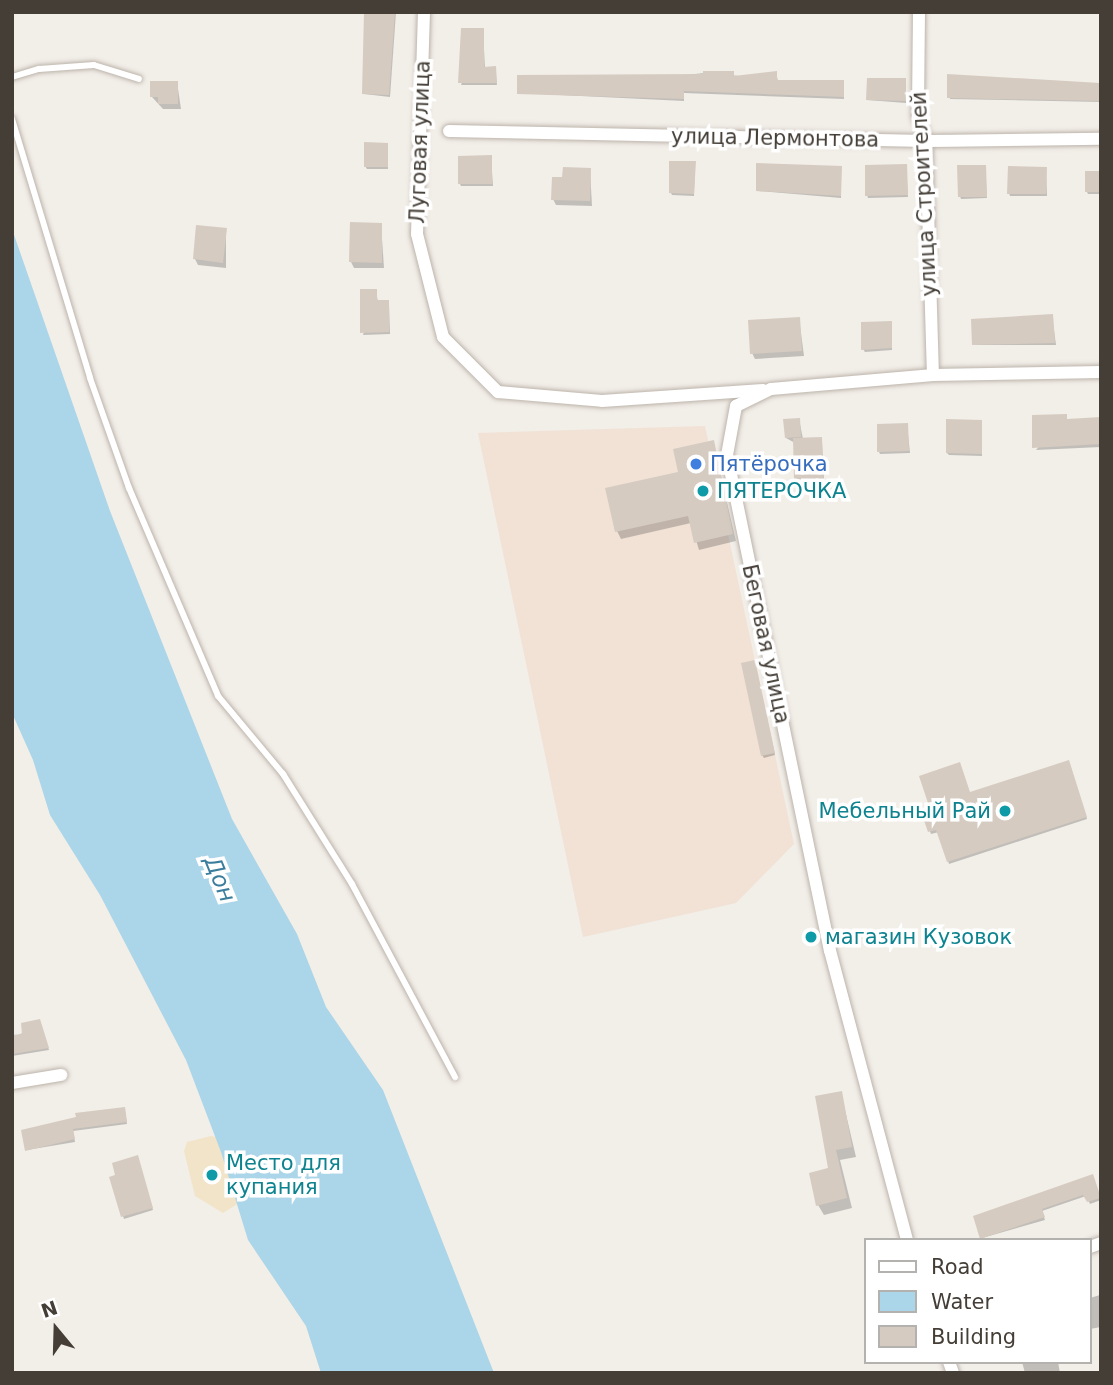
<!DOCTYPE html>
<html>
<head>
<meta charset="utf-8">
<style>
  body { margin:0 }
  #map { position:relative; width:1113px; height:1385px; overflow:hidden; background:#f2eee8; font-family:"DejaVu Sans",sans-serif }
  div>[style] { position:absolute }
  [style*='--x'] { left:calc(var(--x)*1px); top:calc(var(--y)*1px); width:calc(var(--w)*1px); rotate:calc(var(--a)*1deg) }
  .commercial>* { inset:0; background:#f1e2d5 }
  .sand>* { inset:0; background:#f2e4c8 }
  .water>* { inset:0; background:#abd5e8 }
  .shadow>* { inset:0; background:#0003 }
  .building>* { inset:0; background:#d5cbc1 }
  .roads { filter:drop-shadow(0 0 2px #bcb4ab) drop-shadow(0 0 2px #bcb4ab) }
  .lane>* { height:6px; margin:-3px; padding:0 3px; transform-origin:3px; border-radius:3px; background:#fff }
  .street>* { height:12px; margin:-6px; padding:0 6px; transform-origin:6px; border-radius:6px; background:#fff }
  .dots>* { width:19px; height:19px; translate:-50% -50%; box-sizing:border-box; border:4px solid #fff; border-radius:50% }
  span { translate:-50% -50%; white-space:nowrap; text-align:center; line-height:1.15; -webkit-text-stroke:7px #fff; paint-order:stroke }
  .street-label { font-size:21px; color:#443e37 }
  .shop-label { font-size:21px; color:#366cbe }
  .left { translate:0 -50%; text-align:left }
  .culture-label { font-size:21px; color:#0d838f }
  .right { translate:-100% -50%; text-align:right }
  .water-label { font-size:23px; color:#3b7d9c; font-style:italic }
  .frame { position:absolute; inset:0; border:14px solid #443e37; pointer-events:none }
  .legend { position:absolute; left:864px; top:1238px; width:228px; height:126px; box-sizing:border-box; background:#fff; border:2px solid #b4b2af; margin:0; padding:9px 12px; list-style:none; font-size:21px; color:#443e37 }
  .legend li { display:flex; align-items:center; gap:14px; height:35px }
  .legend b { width:35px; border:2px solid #b4b2af }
  .north { position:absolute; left:21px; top:1294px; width:70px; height:70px; -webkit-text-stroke:5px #fff; paint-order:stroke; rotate:341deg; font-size:19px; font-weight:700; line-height:28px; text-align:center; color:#443e37 }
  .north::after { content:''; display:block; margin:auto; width:24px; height:32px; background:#443e37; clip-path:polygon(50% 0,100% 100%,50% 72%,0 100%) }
</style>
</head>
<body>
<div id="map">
  <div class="commercial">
    <div style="clip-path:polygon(705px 426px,794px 844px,736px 903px,583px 937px,478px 433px)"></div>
  </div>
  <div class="sand">
    <div style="clip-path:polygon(211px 1136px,221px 1138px,242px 1201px,223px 1213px,195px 1196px,184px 1151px,187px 1142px)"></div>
  </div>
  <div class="water">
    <div style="clip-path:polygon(12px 229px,110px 511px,232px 819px,297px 934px,326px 1007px,383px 1090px,494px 1373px,321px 1373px,306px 1326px,248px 1240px,221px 1152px,186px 1060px,100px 895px,50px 815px,33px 760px,12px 713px)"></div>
  </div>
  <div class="shadow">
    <div style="clip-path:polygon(366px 12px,396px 12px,390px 97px,364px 94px)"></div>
    <div style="clip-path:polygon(483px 30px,485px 68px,495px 68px,497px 85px,461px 85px)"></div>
    <div style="clip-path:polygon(704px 73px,764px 78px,776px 73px,778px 81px,843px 82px,844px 99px,684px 93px,684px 101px,519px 93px)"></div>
    <div style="clip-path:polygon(949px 76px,1101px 84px,1101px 102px,950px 99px)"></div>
    <div style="clip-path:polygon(868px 79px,905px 80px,906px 103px,867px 100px)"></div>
    <div style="clip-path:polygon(177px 82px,181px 109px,163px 109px,152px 97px)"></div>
    <div style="clip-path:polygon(387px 144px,388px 169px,367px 169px,365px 166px)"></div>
    <div style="clip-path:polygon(491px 157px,493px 186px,461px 186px,460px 184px)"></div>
    <div style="clip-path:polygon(695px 163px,694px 196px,672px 195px,671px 193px)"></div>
    <div style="clip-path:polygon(906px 166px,908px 197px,868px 198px,867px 195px)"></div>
    <div style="clip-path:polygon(841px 167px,841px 198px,758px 191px)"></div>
    <div style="clip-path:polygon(985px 167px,987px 198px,961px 199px,960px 196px)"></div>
    <div style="clip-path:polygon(1046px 169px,1047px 196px,1010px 196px,1009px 193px)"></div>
    <div style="clip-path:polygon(590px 170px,592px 206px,556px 205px,553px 199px,564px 179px)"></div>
    <div style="clip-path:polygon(1101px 173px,1101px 194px,1088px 194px,1087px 192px)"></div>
    <div style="clip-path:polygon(381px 224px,384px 268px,354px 268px,351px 262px)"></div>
    <div style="clip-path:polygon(226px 230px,226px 268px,198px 265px,195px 259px)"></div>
    <div style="clip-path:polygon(376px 291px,378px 302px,389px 304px,390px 334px,363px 335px)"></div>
    <div style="clip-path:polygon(1052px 315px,1056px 345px,974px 345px)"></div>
    <div style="clip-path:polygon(799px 318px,804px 356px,755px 359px,752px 353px)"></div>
    <div style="clip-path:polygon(892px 325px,892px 350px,865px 352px,863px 349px)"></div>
    <div style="clip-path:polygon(1066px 415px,1067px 421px,1101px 419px,1101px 447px,1036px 450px)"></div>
    <div style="clip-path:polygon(799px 419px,803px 439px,822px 441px,824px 480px,796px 479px,795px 443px,786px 438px)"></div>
    <div style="clip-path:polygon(981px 421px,982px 456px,949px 455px,947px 453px)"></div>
    <div style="clip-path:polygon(907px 425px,910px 453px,880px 454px,879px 452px)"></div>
    <div style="clip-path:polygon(713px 442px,736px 541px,699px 550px,691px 523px,621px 539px,617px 531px)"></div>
    <div style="clip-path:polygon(755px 664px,775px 755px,764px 758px,762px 755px)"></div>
    <div style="clip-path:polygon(1070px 765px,1087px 819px,949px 864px,939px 832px,931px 834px,923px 813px)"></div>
    <div style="clip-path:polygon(41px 1024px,49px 1050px,12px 1056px,12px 1038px)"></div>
    <div style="clip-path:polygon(841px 1093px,856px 1157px,840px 1160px,852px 1208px,824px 1215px,818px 1205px,830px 1169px)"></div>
    <div style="clip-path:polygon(125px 1111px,127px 1124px,73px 1131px,75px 1142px,27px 1150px,23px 1132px)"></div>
    <div style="clip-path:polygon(138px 1160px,153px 1210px,124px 1219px,111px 1178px)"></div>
    <div style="clip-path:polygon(1093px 1178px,1101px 1200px,1090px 1204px,1086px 1196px,1042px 1211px,1045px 1220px,982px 1238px)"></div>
    <div style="clip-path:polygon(1100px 1295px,1101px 1327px,1090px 1329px,1090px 1298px)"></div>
    <div style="clip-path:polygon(1022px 1362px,1058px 1362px,1060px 1373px,1025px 1373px)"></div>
  </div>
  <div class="building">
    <div style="clip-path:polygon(364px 12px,395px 12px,389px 95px,362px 94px)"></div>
    <div style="clip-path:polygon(461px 28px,484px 28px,484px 67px,496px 66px,497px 83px,458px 83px)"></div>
    <div style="clip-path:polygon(703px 71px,734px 71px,734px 76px,777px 71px,777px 80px,844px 80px,844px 97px,684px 91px,684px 99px,517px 94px,517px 75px,703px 74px)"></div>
    <div style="clip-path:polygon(947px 74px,1100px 83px,1100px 101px,947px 98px)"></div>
    <div style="clip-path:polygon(867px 78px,906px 78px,906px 101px,866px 100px)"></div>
    <div style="clip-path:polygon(150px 81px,178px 81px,178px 104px,158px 104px,158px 97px,150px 97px)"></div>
    <div style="clip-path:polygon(364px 142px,388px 143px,388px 167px,364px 167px)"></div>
    <div style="clip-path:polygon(492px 155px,492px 184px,458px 184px,458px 156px)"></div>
    <div style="clip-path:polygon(669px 161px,696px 161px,694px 194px,669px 193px)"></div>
    <div style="clip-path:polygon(756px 163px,842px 166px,841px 196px,756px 191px)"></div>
    <div style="clip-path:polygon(907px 164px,908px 195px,865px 196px,865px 165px)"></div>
    <div style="clip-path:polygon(957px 165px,986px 165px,987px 197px,958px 197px)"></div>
    <div style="clip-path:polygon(1008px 166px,1047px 167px,1046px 194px,1007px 194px)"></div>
    <div style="clip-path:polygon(563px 167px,591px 168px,590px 201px,551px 200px,552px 177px,562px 177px)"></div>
    <div style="clip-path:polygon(1085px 171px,1101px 171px,1101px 192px,1085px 192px)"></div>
    <div style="clip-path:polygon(350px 222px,382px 223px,382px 263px,349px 262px)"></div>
    <div style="clip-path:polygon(196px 225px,227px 228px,223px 263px,193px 259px)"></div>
    <div style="clip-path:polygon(360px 289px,377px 289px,377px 300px,389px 300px,389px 332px,360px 333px)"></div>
    <div style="clip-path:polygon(1053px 314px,1055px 343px,972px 345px,971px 319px)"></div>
    <div style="clip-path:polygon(800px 317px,802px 351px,750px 354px,748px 320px)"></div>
    <div style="clip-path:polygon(892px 321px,892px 348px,861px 350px,861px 322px)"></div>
    <div style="clip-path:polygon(1067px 414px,1067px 419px,1101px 417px,1101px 444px,1032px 448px,1032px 415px)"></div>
    <div style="clip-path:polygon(800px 418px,801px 437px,785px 438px,783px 419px)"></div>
    <div style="clip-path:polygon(946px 419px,982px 420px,982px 454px,946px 453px)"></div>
    <div style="clip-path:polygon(908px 423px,909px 451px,877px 452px,877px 424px)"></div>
    <div style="clip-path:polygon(822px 437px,823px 478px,794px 479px,793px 438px)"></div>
    <div style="clip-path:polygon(714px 440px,733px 534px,694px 543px,688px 516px,615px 532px,605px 488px,678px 472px,673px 449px)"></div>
    <div style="clip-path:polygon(755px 660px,775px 753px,761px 756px,741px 663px)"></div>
    <div style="clip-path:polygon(1069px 760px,1087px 817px,947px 862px,936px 830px,928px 832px,921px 812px,930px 809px,919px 776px,960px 762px,970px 792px)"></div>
    <div style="clip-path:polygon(40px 1019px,49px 1048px,12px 1054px,12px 1035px,22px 1034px,21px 1023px)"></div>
    <div style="clip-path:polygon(842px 1091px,852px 1147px,836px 1150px,847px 1198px,816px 1206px,809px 1173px,828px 1168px,815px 1096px)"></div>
    <div style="clip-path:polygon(125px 1107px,127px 1122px,73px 1129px,75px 1139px,25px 1151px,21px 1130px,76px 1117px,75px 1113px)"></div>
    <div style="clip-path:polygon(138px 1155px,153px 1208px,121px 1217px,109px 1177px,115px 1175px,112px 1163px)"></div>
    <div style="clip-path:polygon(1093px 1174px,1101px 1198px,1087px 1202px,1083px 1195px,1042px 1209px,1045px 1217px,980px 1239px,973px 1216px)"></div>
  </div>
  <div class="roads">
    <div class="lane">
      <div style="--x:12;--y:77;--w:28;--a:-17"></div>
      <div style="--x:39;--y:69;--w:55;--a:-4.2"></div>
      <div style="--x:94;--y:65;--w:47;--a:17.3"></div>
      <div style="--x:12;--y:119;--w:270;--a:73.2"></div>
      <div style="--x:90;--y:378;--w:117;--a:70.5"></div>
      <div style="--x:129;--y:488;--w:226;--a:66.8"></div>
      <div style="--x:218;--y:696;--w:102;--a:50.2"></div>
      <div style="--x:283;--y:774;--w:130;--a:57.9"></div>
      <div style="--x:352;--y:884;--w:219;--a:61.9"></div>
    </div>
    <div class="street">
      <div style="--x:424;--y:12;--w:222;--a:91.8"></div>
      <div style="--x:417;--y:234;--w:106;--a:75.8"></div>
      <div style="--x:443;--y:337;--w:78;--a:45"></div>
      <div style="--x:498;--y:392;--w:104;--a:4.9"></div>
      <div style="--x:602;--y:401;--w:161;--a:-3.9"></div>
      <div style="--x:919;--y:12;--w:104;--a:90.6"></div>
      <div style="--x:918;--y:116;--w:26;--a:72"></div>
      <div style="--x:926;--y:141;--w:234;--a:88.3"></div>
      <div style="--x:449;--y:131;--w:477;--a:1.2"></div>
      <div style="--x:926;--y:141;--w:175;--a:-0.7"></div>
      <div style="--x:12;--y:1083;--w:50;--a:-9.3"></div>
      <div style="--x:907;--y:1240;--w:299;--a:-104.9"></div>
      <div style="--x:830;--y:951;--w:507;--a:-101.73"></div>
      <div style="--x:727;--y:455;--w:50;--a:-79.6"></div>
      <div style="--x:736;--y:406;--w:39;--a:-26"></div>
      <div style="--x:771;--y:389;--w:163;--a:-4.9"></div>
      <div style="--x:933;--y:375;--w:168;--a:-1"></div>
      <div style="--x:1090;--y:1247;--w:12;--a:-20"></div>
      <div style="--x:949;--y:1362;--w:12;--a:70"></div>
    </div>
  </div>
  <div class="dots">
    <div style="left:696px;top:464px;background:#3f7fe0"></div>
    <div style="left:703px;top:491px;background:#0f9aa8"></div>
    <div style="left:1005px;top:811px;background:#0f9aa8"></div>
    <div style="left:811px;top:937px;background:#0f9aa8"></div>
    <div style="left:212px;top:1175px;background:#0f9aa8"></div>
  </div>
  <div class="street-label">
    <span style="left:775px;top:138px;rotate:1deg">улица Лермонтова</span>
    <span style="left:420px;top:142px;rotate:-88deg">Луговая улица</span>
    <span style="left:924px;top:194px;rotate:-93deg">улица Строителей</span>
    <span style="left:766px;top:644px;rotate:78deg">Беговая улица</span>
  </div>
  <div class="shop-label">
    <span class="left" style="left:710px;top:464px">Пятёрочка</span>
  </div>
  <div class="culture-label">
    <span class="left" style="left:717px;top:491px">ПЯТЕРОЧКА</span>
    <span class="right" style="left:991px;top:811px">Мебельный Рай</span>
    <span class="left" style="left:825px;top:937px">магазин Кузовок</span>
    <span class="left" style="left:226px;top:1175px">Место для<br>купания</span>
  </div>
  <div class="water-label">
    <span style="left:220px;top:879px;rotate:68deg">Дон</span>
  </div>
  <div class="frame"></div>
  <ul class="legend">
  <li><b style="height:9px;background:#fff"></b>Road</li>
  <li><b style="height:19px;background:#abd5e8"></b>Water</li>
  <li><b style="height:19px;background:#d5cbc1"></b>Building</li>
  </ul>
  <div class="north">N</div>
</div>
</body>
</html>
